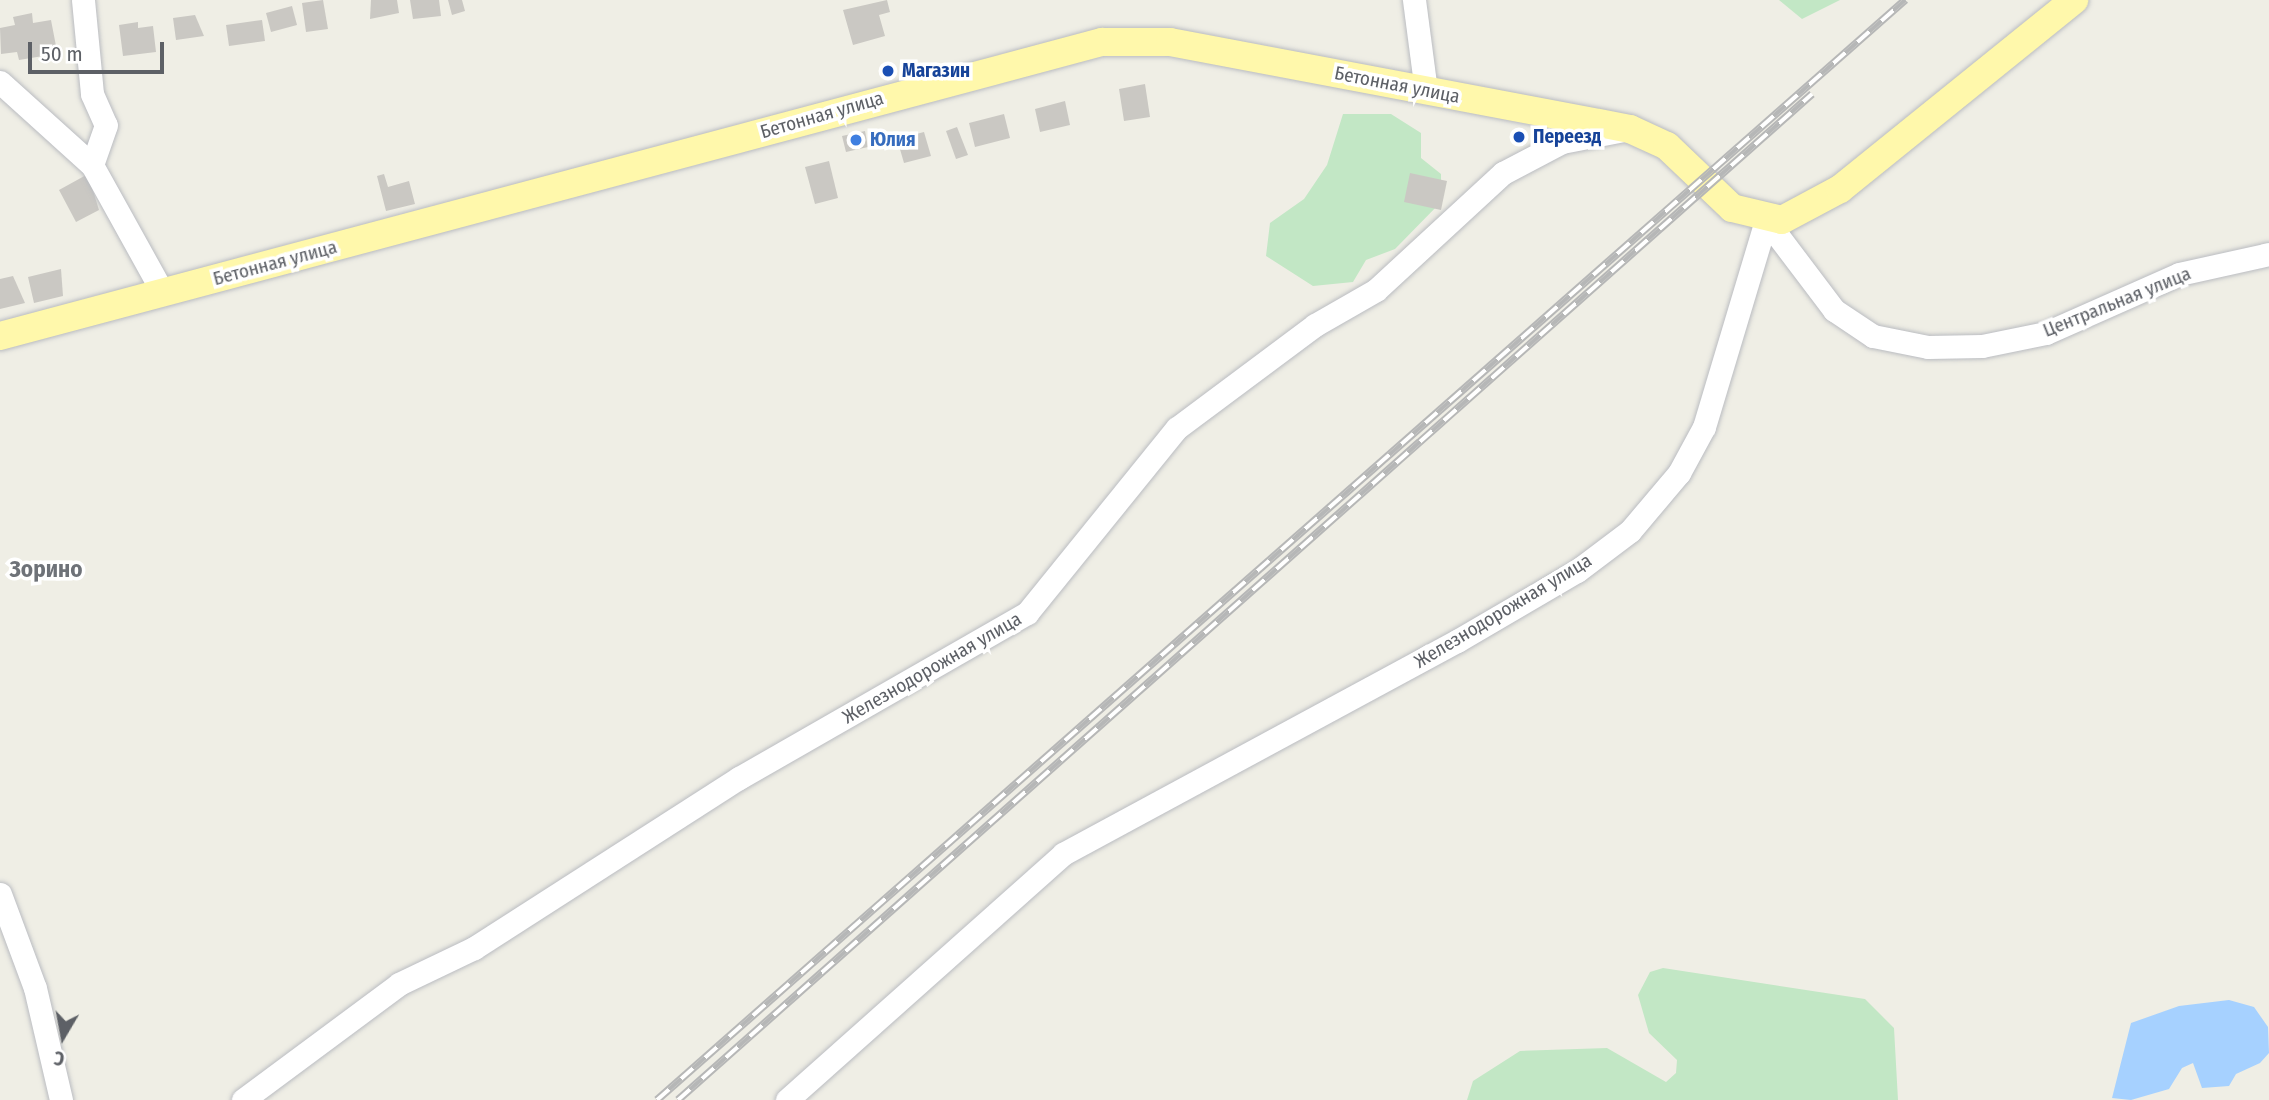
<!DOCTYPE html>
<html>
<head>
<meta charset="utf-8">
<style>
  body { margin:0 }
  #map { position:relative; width:2269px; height:1100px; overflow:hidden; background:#efeee5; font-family:"Fira Sans Condensed",sans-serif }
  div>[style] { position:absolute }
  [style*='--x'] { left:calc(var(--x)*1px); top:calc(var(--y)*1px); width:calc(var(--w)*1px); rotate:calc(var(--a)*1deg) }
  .green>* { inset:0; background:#c2e7c5 }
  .water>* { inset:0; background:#a6d1ff }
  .building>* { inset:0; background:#cac8c3 }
  .roads { filter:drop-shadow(0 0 2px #babcc1) drop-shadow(0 0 2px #babcc1) }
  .minor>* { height:23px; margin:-11.5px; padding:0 11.5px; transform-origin:11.5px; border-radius:11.5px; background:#fff }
  .major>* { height:28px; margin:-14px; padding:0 14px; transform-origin:14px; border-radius:14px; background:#fff8ab }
  .rail>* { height:8px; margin-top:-4px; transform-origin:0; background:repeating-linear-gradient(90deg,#fff 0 16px,#b6b7b7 0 32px); box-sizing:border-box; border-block:2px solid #b6b7b7 }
  .dots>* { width:19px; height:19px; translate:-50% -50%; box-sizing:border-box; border:4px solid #fff; border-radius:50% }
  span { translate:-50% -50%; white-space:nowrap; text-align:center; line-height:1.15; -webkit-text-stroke:7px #fff; paint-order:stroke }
  .transit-label { font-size:19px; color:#164399; font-weight:700 }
  .left { translate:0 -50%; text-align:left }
  .street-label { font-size:19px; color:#5d6066 }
  .shop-label { font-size:19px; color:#366cbe; font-weight:700 }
  .quarter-label { font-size:23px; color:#6e7278; font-weight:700 }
  .north { position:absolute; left:28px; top:1002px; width:70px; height:70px; -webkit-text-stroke:5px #fff; paint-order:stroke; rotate:190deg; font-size:19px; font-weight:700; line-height:28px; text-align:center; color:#5d6066 }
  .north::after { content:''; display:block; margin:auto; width:24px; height:32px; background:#5d6066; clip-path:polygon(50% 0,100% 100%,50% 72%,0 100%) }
  .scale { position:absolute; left:28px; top:42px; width:136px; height:32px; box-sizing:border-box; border:4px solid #5d6066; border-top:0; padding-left:9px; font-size:21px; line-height:24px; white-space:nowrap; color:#5d6066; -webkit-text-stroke:5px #fff; paint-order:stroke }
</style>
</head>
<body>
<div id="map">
  <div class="green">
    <div style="clip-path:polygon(1779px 0,1840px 0,1802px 19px)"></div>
    <div style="clip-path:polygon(1343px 114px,1391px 114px,1421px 133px,1421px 158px,1441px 174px,1441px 202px,1395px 249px,1366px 260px,1353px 282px,1313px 286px,1266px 256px,1270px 223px,1304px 199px,1327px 165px)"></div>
    <div style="clip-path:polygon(1663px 968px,1865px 999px,1894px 1028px,1898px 1100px,1467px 1100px,1473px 1081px,1520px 1051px,1607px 1048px,1666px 1082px,1676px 1073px,1677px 1060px,1649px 1033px,1638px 995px,1650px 972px)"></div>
  </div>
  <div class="water">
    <div style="clip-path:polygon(2229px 1000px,2254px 1007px,2268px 1027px,2269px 1053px,2260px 1063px,2236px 1074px,2229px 1086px,2202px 1088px,2193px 1063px,2182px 1068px,2169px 1089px,2131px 1100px,2112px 1098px,2131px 1023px,2179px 1006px)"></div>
  </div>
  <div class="building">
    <div style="clip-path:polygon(323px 0,328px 29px,306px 32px,302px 3px)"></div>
    <div style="clip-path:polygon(371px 0,397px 0,399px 13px,370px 19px)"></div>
    <div style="clip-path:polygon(410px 0,439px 0,441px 16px,413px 19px)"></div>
    <div style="clip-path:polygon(448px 0,462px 0,465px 11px,452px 15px)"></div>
    <div style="clip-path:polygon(887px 0,890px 12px,879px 15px,885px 36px,853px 45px,843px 10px)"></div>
    <div style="clip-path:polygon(292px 6px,297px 25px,271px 32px,266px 13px)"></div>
    <div style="clip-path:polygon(32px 13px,33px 23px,51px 20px,56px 46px,42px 48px,43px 56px,19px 60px,17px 52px,1px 54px,0 28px,15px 25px,13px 17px)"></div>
    <div style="clip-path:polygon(195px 15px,204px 36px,176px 40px,173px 18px)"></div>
    <div style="clip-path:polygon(262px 20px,265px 41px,229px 46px,226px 25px)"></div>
    <div style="clip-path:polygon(138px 22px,138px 28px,153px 26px,156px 52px,123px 56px,119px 25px)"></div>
    <div style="clip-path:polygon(1145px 84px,1150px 117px,1124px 121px,1119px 89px)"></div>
    <div style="clip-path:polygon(1065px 101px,1070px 125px,1040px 132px,1035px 109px)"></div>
    <div style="clip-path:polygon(1004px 114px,1010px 138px,975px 147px,969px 123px)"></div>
    <div style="clip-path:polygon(957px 127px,968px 155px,956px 159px,946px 131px)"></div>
    <div style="clip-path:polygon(865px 131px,868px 147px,846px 152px,842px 136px)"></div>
    <div style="clip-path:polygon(924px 132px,931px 156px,904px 163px,897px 139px)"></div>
    <div style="clip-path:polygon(829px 161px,838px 198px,815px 204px,805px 167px)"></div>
    <div style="clip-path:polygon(1410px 173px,1447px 181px,1441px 210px,1404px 202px)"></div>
    <div style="clip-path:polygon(88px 174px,99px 210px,76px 222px,59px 190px)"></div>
    <div style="clip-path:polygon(384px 174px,388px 187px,409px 181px,415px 204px,386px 211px,377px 176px)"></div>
    <div style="clip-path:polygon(61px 269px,63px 296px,34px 303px,28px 277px)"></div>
    <div style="clip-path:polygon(13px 276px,25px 303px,0 309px,0 279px)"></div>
  </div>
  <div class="roads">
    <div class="minor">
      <div style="--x:83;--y:0;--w:94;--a:84.5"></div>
      <div style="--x:92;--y:94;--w:34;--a:66"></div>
      <div style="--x:106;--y:125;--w:42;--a:109.3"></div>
      <div style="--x:1414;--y:0;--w:92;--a:82.5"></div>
      <div style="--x:0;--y:82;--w:124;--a:42.1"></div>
      <div style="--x:92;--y:165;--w:146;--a:61"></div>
      <div style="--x:1766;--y:220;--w:113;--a:52.9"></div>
      <div style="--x:1834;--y:310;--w:47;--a:33.7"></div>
      <div style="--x:1873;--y:336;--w:56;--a:11.3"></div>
      <div style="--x:1928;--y:347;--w:54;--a:-1.1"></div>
      <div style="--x:1982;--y:346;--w:65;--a:-11.5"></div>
      <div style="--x:2046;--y:333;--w:145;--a:-23.9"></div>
      <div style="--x:2179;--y:274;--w:92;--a:-12.5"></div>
      <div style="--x:0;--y:894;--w:100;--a:69.6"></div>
      <div style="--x:35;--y:988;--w:115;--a:76.9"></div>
      <div style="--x:243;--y:1100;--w:194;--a:-36.6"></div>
      <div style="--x:399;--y:984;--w:83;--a:-25.6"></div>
      <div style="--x:474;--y:948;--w:315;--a:-32.7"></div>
      <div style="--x:739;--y:778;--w:332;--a:-29.8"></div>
      <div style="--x:1027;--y:613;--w:238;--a:-51"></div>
      <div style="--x:1177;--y:428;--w:172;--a:-36.7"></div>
      <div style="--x:1315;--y:325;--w:70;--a:-29.8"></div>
      <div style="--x:1376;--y:290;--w:173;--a:-42.7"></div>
      <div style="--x:1503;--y:173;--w:67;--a:-27.7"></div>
      <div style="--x:1562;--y:142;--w:63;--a:-11"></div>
      <div style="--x:787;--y:1100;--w:370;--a:-41.7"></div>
      <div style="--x:1063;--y:854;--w:448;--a:-28.4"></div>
      <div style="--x:1457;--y:641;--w:139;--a:-30.3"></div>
      <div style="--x:1577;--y:571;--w:66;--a:-37"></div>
      <div style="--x:1630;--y:531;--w:76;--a:-49.8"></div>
      <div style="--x:1679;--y:473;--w:52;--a:-61.5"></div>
      <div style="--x:1704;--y:427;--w:216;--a:-73.3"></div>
    </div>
    <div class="major">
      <div style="--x:0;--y:336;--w:1141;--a:-14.94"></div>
      <div style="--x:1102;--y:42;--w:68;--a:0"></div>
      <div style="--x:1170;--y:42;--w:468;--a:10.7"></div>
      <div style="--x:1630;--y:129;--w:41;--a:24.7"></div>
      <div style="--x:1667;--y:146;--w:90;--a:43.6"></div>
      <div style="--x:1732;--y:208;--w:51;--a:13.5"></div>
      <div style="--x:1782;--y:220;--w:66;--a:-28.1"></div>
      <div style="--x:1840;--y:189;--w:301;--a:-38.9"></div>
    </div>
  </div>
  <div class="rail">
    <div style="--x:657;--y:1100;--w:1664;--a:-41.39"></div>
    <div style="--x:678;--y:1100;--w:1516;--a:-41.58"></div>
  </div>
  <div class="dots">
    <div style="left:888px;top:71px;background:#1a4fb4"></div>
    <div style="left:1519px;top:137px;background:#1a4fb4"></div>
    <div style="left:856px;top:140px;background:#3f7fe0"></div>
  </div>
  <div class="transit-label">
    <span class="left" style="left:902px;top:71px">Магазин</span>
    <span class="left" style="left:1533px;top:137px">Переезд</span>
  </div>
  <div class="street-label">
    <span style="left:1397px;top:85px;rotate:11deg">Бетонная улица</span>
    <span style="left:822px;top:115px;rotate:-16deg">Бетонная улица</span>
    <span style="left:275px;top:263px;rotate:-15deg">Бетонная улица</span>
    <span style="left:2117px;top:302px;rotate:-22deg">Центральная улица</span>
    <span style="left:1503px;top:611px;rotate:-31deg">Железнодорожная улица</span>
    <span style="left:932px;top:668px;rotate:-30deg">Железнодорожная улица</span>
  </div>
  <div class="shop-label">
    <span class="left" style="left:870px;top:140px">Юлия</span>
  </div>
  <div class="quarter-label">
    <span style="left:46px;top:569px">Зорино</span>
  </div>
  <div class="north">С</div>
  <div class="scale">50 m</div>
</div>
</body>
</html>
